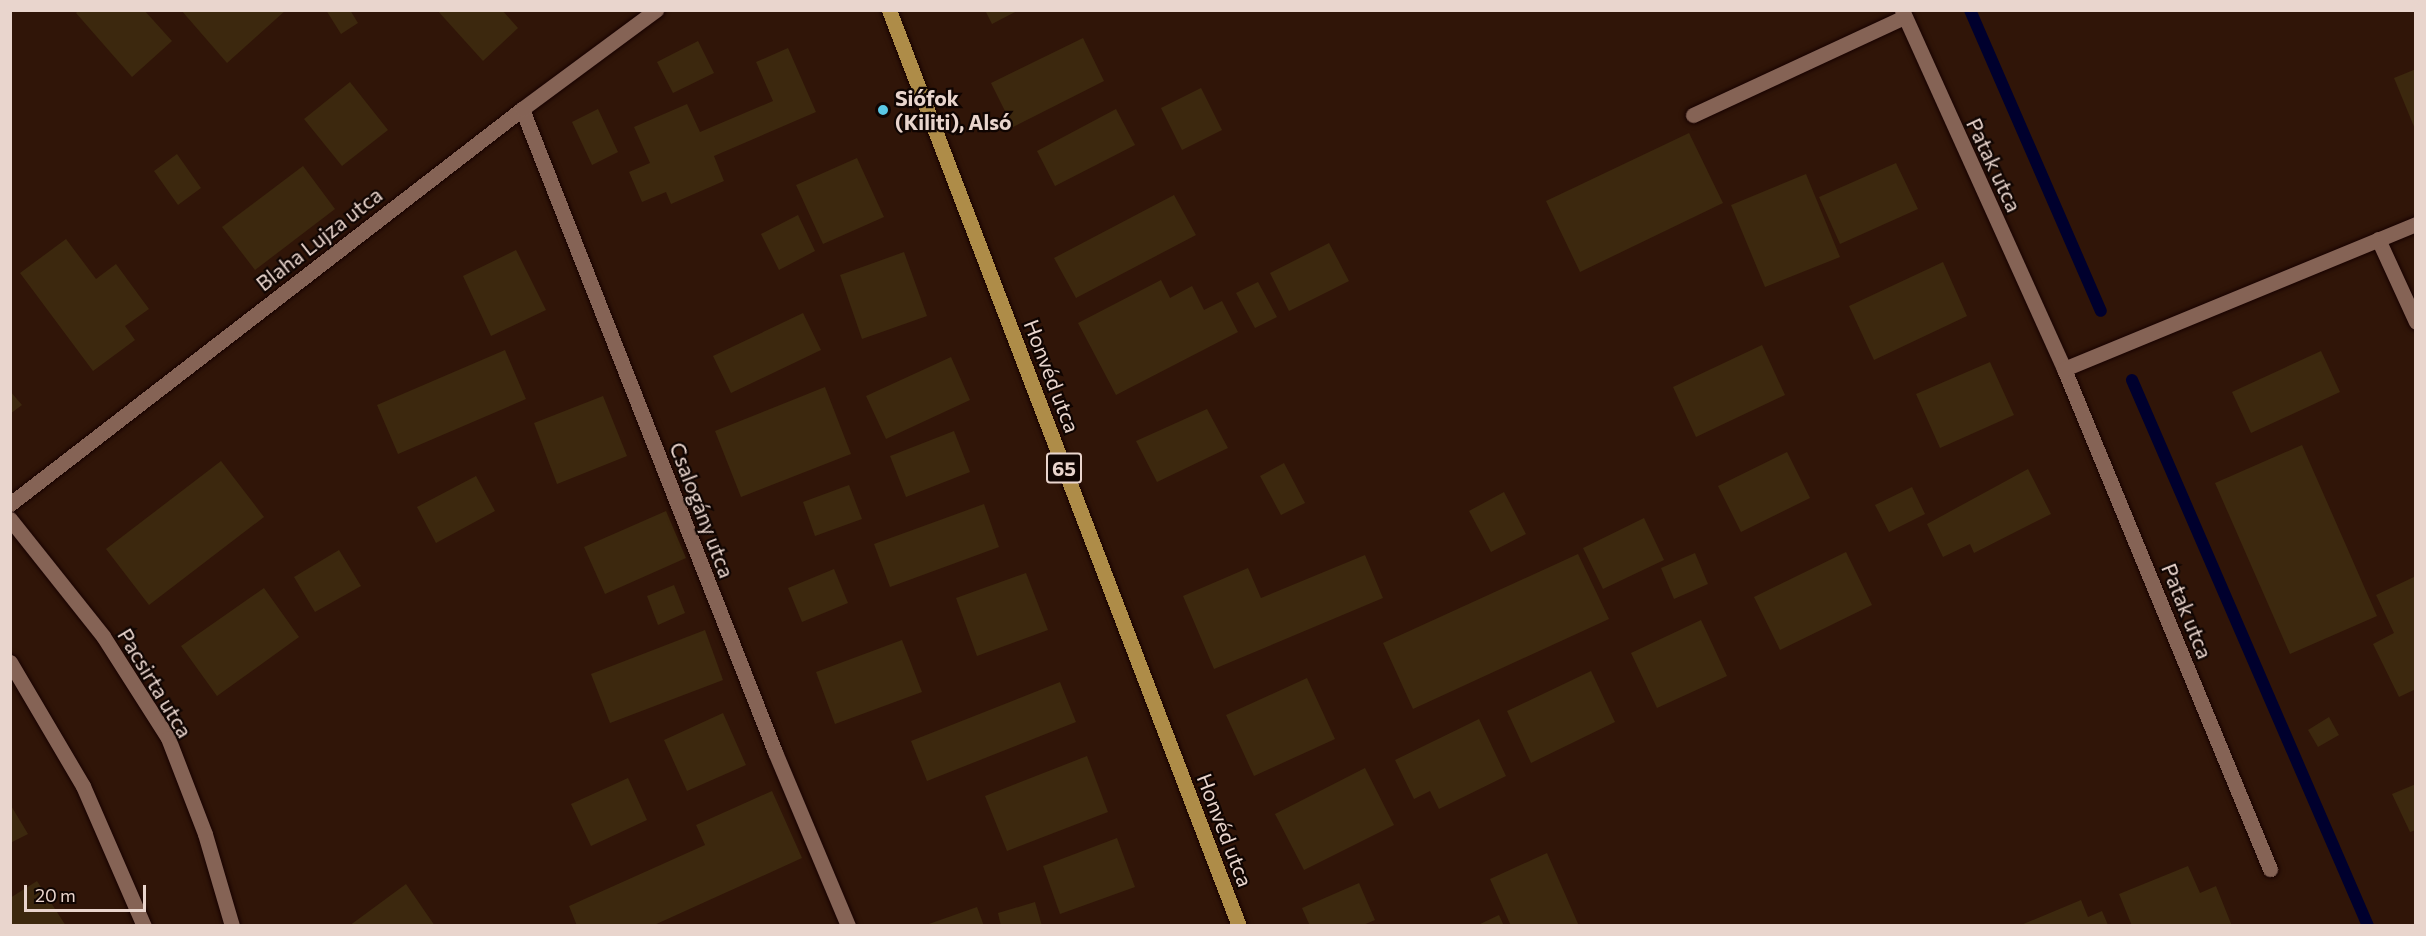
<!DOCTYPE html>
<html>
<head>
<meta charset="utf-8">
<style>
  body { margin:0 }
  #map { position:relative; width:2426px; height:936px; overflow:hidden; background:#301508; font-family:Commissioner,sans-serif }
  div>[style] { position:absolute }
  [style*='--x'] { left:calc(var(--x)*1px); top:calc(var(--y)*1px); width:calc(var(--w)*1px); rotate:calc(var(--a)*1deg) }
  .stream>* { height:12px; margin:-6px; padding:0 6px; transform-origin:6px; border-radius:6px; background:#00002d }
  .building>* { inset:0; background:#3c280e }
  .roads { filter:drop-shadow(0 0 2px #170200) drop-shadow(0 0 2px #170200) }
  .minor>* { height:15px; margin:-7.5px; padding:0 7.5px; transform-origin:7.5px; border-radius:7.5px; background:#856355 }
  .primary>* { height:15px; margin:-7.5px; padding:0 7.5px; transform-origin:7.5px; border-radius:7.5px; background:#ae8c48 }
  .dots>* { width:16px; height:16px; translate:-50% -50%; box-sizing:border-box; border:3px solid #100502; border-radius:50% }
  span { translate:-50% -50%; white-space:nowrap; text-align:center; line-height:1.15; -webkit-text-stroke:4.5px #100502; paint-order:stroke }
  .shield-label span { padding:2px 4px; background:#100502; border:2px solid; border-radius:4px; -webkit-text-stroke-width:0 }
  .shield-label { font-size:20px; color:#e9d5cd; font-weight:700 }
  .poi-label { font-size:21px; color:#e9d5cd; font-weight:700 }
  .left { translate:0 -50%; text-align:left }
  .street-label { font-size:21px; color:#e9d5cd }
  .frame { position:absolute; inset:0; border:12px solid #e9d5cd; pointer-events:none }
  .scale { position:absolute; left:24px; top:885px; width:122px; height:27px; box-sizing:border-box; border:3px solid #e9d5cd; border-top:0; padding-left:8px; font-size:18px; line-height:21px; white-space:nowrap; color:#e9d5cd; -webkit-text-stroke:4px #100502; paint-order:stroke }
</style>
</head>
<body>
<div id="map">
  <div class="stream">
    <div style="--x:1970;--y:10;--w:328;--a:66.5"></div>
    <div style="--x:2132;--y:380;--w:595;--a:66.62"></div>
  </div>
  <div class="building">
    <div style="clip-path:polygon(79px 10px,144px 10px,172px 41px,132px 77px,76px 13px)"></div>
    <div style="clip-path:polygon(181px 10px,286px 10px,227px 63px)"></div>
    <div style="clip-path:polygon(326px 10px,350px 10px,358px 23px,341px 34px)"></div>
    <div style="clip-path:polygon(437px 10px,502px 10px,518px 28px,483px 61px)"></div>
    <div style="clip-path:polygon(985px 10px,1019px 10px,992px 24px)"></div>
    <div style="clip-path:polygon(1083px 38px,1104px 81px,1013px 127px,991px 83px)"></div>
    <div style="clip-path:polygon(698px 41px,714px 73px,673px 93px,657px 62px)"></div>
    <div style="clip-path:polygon(788px 48px,816px 112px,714px 156px,724px 181px,671px 204px,666px 192px,642px 202px,629px 172px,650px 163px,634px 127px,687px 104px,700px 132px,773px 101px,756px 62px)"></div>
    <div style="clip-path:polygon(2416px 69px,2416px 129px,2415px 129px,2394px 78px)"></div>
    <div style="clip-path:polygon(350px 82px,388px 130px,342px 166px,304px 119px)"></div>
    <div style="clip-path:polygon(1201px 88px,1222px 130px,1182px 150px,1161px 108px)"></div>
    <div style="clip-path:polygon(598px 109px,618px 152px,592px 165px,572px 122px)"></div>
    <div style="clip-path:polygon(1116px 109px,1135px 145px,1055px 186px,1037px 151px)"></div>
    <div style="clip-path:polygon(1689px 133px,1723px 203px,1580px 272px,1546px 201px)"></div>
    <div style="clip-path:polygon(177px 154px,201px 188px,178px 205px,154px 171px)"></div>
    <div style="clip-path:polygon(857px 158px,884px 217px,823px 244px,796px 185px)"></div>
    <div style="clip-path:polygon(1896px 163px,1918px 209px,1840px 244px,1819px 197px)"></div>
    <div style="clip-path:polygon(303px 166px,335px 209px,255px 270px,222px 227px)"></div>
    <div style="clip-path:polygon(1806px 174px,1840px 257px,1765px 287px,1731px 205px)"></div>
    <div style="clip-path:polygon(1174px 195px,1196px 235px,1076px 298px,1054px 258px)"></div>
    <div style="clip-path:polygon(798px 215px,815px 251px,779px 270px,761px 234px)"></div>
    <div style="clip-path:polygon(66px 239px,96px 279px,116px 264px,149px 309px,125px 326px,135px 340px,93px 371px,20px 273px)"></div>
    <div style="clip-path:polygon(1329px 243px,1349px 281px,1289px 311px,1270px 273px)"></div>
    <div style="clip-path:polygon(516px 250px,546px 310px,491px 336px,463px 276px)"></div>
    <div style="clip-path:polygon(904px 252px,927px 316px,862px 339px,840px 275px)"></div>
    <div style="clip-path:polygon(1943px 262px,1967px 316px,1874px 360px,1849px 306px)"></div>
    <div style="clip-path:polygon(1161px 280px,1170px 298px,1192px 286px,1204px 310px,1222px 301px,1238px 332px,1116px 395px,1078px 323px)"></div>
    <div style="clip-path:polygon(1258px 282px,1277px 317px,1255px 328px,1236px 293px)"></div>
    <div style="clip-path:polygon(803px 313px,821px 350px,731px 393px,713px 356px)"></div>
    <div style="clip-path:polygon(1762px 345px,1785px 395px,1696px 437px,1673px 387px)"></div>
    <div style="clip-path:polygon(505px 350px,526px 399px,398px 454px,377px 405px)"></div>
    <div style="clip-path:polygon(2321px 351px,2340px 392px,2251px 433px,2232px 392px)"></div>
    <div style="clip-path:polygon(951px 357px,970px 400px,886px 439px,866px 396px)"></div>
    <div style="clip-path:polygon(1990px 362px,2014px 415px,1940px 448px,1916px 394px)"></div>
    <div style="clip-path:polygon(825px 387px,851px 454px,741px 497px,715px 431px)"></div>
    <div style="clip-path:polygon(10px 391px,22px 405px,10px 414px)"></div>
    <div style="clip-path:polygon(603px 396px,627px 456px,557px 484px,534px 423px)"></div>
    <div style="clip-path:polygon(1207px 409px,1228px 448px,1157px 482px,1136px 441px)"></div>
    <div style="clip-path:polygon(954px 431px,970px 472px,906px 497px,890px 456px)"></div>
    <div style="clip-path:polygon(2302px 445px,2377px 616px,2290px 654px,2215px 483px)"></div>
    <div style="clip-path:polygon(1787px 452px,1810px 498px,1741px 532px,1718px 486px)"></div>
    <div style="clip-path:polygon(221px 461px,264px 517px,149px 605px,106px 549px)"></div>
    <div style="clip-path:polygon(1284px 463px,1305px 503px,1281px 515px,1260px 476px)"></div>
    <div style="clip-path:polygon(2028px 469px,2051px 514px,1974px 553px,1970px 544px,1943px 557px,1927px 524px)"></div>
    <div style="clip-path:polygon(476px 476px,495px 511px,436px 543px,417px 507px)"></div>
    <div style="clip-path:polygon(849px 485px,862px 519px,815px 536px,803px 502px)"></div>
    <div style="clip-path:polygon(1912px 487px,1925px 514px,1889px 532px,1875px 505px)"></div>
    <div style="clip-path:polygon(1504px 492px,1526px 534px,1491px 552px,1469px 511px)"></div>
    <div style="clip-path:polygon(984px 504px,999px 547px,890px 587px,874px 544px)"></div>
    <div style="clip-path:polygon(666px 511px,686px 558px,605px 594px,584px 547px)"></div>
    <div style="clip-path:polygon(1644px 518px,1664px 560px,1603px 589px,1583px 548px)"></div>
    <div style="clip-path:polygon(339px 550px,361px 586px,315px 612px,294px 577px)"></div>
    <div style="clip-path:polygon(1846px 552px,1872px 605px,1780px 650px,1754px 597px)"></div>
    <div style="clip-path:polygon(1695px 553px,1708px 584px,1674px 599px,1661px 568px)"></div>
    <div style="clip-path:polygon(1578px 554px,1609px 619px,1413px 709px,1383px 643px)"></div>
    <div style="clip-path:polygon(1365px 555px,1383px 598px,1214px 669px,1183px 596px,1248px 568px,1261px 598px)"></div>
    <div style="clip-path:polygon(834px 569px,848px 603px,802px 622px,788px 588px)"></div>
    <div style="clip-path:polygon(1026px 573px,1048px 630px,977px 656px,956px 598px)"></div>
    <div style="clip-path:polygon(2416px 576px,2416px 689px,2399px 697px,2373px 644px,2394px 633px,2376px 595px)"></div>
    <div style="clip-path:polygon(674px 585px,685px 613px,658px 625px,647px 596px)"></div>
    <div style="clip-path:polygon(264px 588px,299px 637px,217px 696px,181px 646px)"></div>
    <div style="clip-path:polygon(1701px 620px,1727px 676px,1657px 708px,1631px 653px)"></div>
    <div style="clip-path:polygon(705px 630px,723px 680px,610px 723px,591px 674px)"></div>
    <div style="clip-path:polygon(902px 640px,922px 692px,835px 724px,816px 672px)"></div>
    <div style="clip-path:polygon(1591px 671px,1615px 722px,1531px 763px,1507px 711px)"></div>
    <div style="clip-path:polygon(1307px 678px,1335px 739px,1254px 776px,1226px 715px)"></div>
    <div style="clip-path:polygon(1060px 682px,1076px 722px,927px 781px,911px 741px)"></div>
    <div style="clip-path:polygon(723px 713px,746px 765px,687px 791px,664px 740px)"></div>
    <div style="clip-path:polygon(2329px 717px,2339px 735px,2318px 747px,2308px 730px)"></div>
    <div style="clip-path:polygon(1479px 719px,1506px 776px,1439px 809px,1430px 791px,1414px 799px,1395px 760px)"></div>
    <div style="clip-path:polygon(1087px 756px,1108px 812px,1007px 851px,985px 796px)"></div>
    <div style="clip-path:polygon(1365px 768px,1394px 825px,1304px 870px,1275px 814px)"></div>
    <div style="clip-path:polygon(628px 778px,647px 820px,591px 846px,571px 804px)"></div>
    <div style="clip-path:polygon(2416px 784px,2416px 830px,2410px 832px,2392px 794px)"></div>
    <div style="clip-path:polygon(772px 791px,802px 858px,652px 926px,577px 926px,569px 906px,705px 845px,696px 825px)"></div>
    <div style="clip-path:polygon(10px 804px,28px 834px,10px 843px)"></div>
    <div style="clip-path:polygon(1117px 838px,1135px 887px,1060px 914px,1043px 866px)"></div>
    <div style="clip-path:polygon(1547px 853px,1579px 926px,1511px 926px,1490px 879px)"></div>
    <div style="clip-path:polygon(2188px 866px,2200px 893px,2216px 886px,2232px 926px,2132px 926px,2119px 894px)"></div>
    <div style="clip-path:polygon(37px 881px,66px 926px,10px 926px,10px 898px)"></div>
    <div style="clip-path:polygon(1359px 883px,1375px 920px,1361px 926px,1310px 926px,1302px 908px)"></div>
    <div style="clip-path:polygon(406px 884px,435px 926px,349px 926px)"></div>
    <div style="clip-path:polygon(2081px 900px,2088px 917px,2102px 911px,2108px 925px,2021px 925px)"></div>
    <div style="clip-path:polygon(1035px 902px,1042px 926px,1001px 926px,998px 913px)"></div>
    <div style="clip-path:polygon(977px 907px,984px 926px,926px 926px,926px 925px)"></div>
    <div style="clip-path:polygon(1499px 915px,1504px 926px,1476px 926px)"></div>
  </div>
  <div class="roads">
    <div class="minor">
      <div style="--x:1902;--y:10;--w:394;--a:65.7"></div>
      <div style="--x:2064;--y:369;--w:541;--a:67.61"></div>
      <div style="--x:522;--y:109;--w:691;--a:68.52"></div>
      <div style="--x:775;--y:752;--w:189;--a:67.2"></div>
      <div style="--x:1693;--y:115;--w:233;--a:-24.9"></div>
      <div style="--x:2378;--y:239;--w:91;--a:65.4"></div>
      <div style="--x:2064;--y:369;--w:381;--a:-22.4"></div>
      <div style="--x:10;--y:504;--w:647;--a:-37.65"></div>
      <div style="--x:522;--y:109;--w:167;--a:-36.5"></div>
      <div style="--x:10;--y:519;--w:149;--a:51.5"></div>
      <div style="--x:103;--y:636;--w:121;--a:57.5"></div>
      <div style="--x:168;--y:738;--w:103;--a:68.9"></div>
      <div style="--x:205;--y:834;--w:96;--a:73.6"></div>
      <div style="--x:10;--y:662;--w:144;--a:59.5"></div>
      <div style="--x:83;--y:786;--w:153;--a:66.5"></div>
    </div>
    <div class="primary">
      <div style="--x:889;--y:10;--w:981;--a:69.09"></div>
    </div>
  </div>
  <div class="dots">
    <div style="left:883px;top:110px;background:#5ac8e5"></div>
  </div>
  <div class="shield-label">
    <span style="left:1064px;top:468px">65</span>
  </div>
  <div class="poi-label">
    <span class="left" style="left:895px;top:110px">Siófok<br>(Kiliti), Alsó</span>
  </div>
  <div class="street-label">
    <span style="left:1994px;top:165px;rotate:65deg">Patak utca</span>
    <span style="left:319px;top:239px;rotate:-38deg">Blaha Lujza utca</span>
    <span style="left:1052px;top:376px;rotate:69deg">Honvéd utca</span>
    <span style="left:702px;top:510px;rotate:69deg">Csalogány utca</span>
    <span style="left:2187px;top:611px;rotate:68deg">Patak utca</span>
    <span style="left:155px;top:683px;rotate:59deg">Pacsirta utca</span>
    <span style="left:1225px;top:830px;rotate:69deg">Honvéd utca</span>
  </div>
  <div class="frame"></div>
  <div class="scale">20 m</div>
</div>
</body>
</html>
